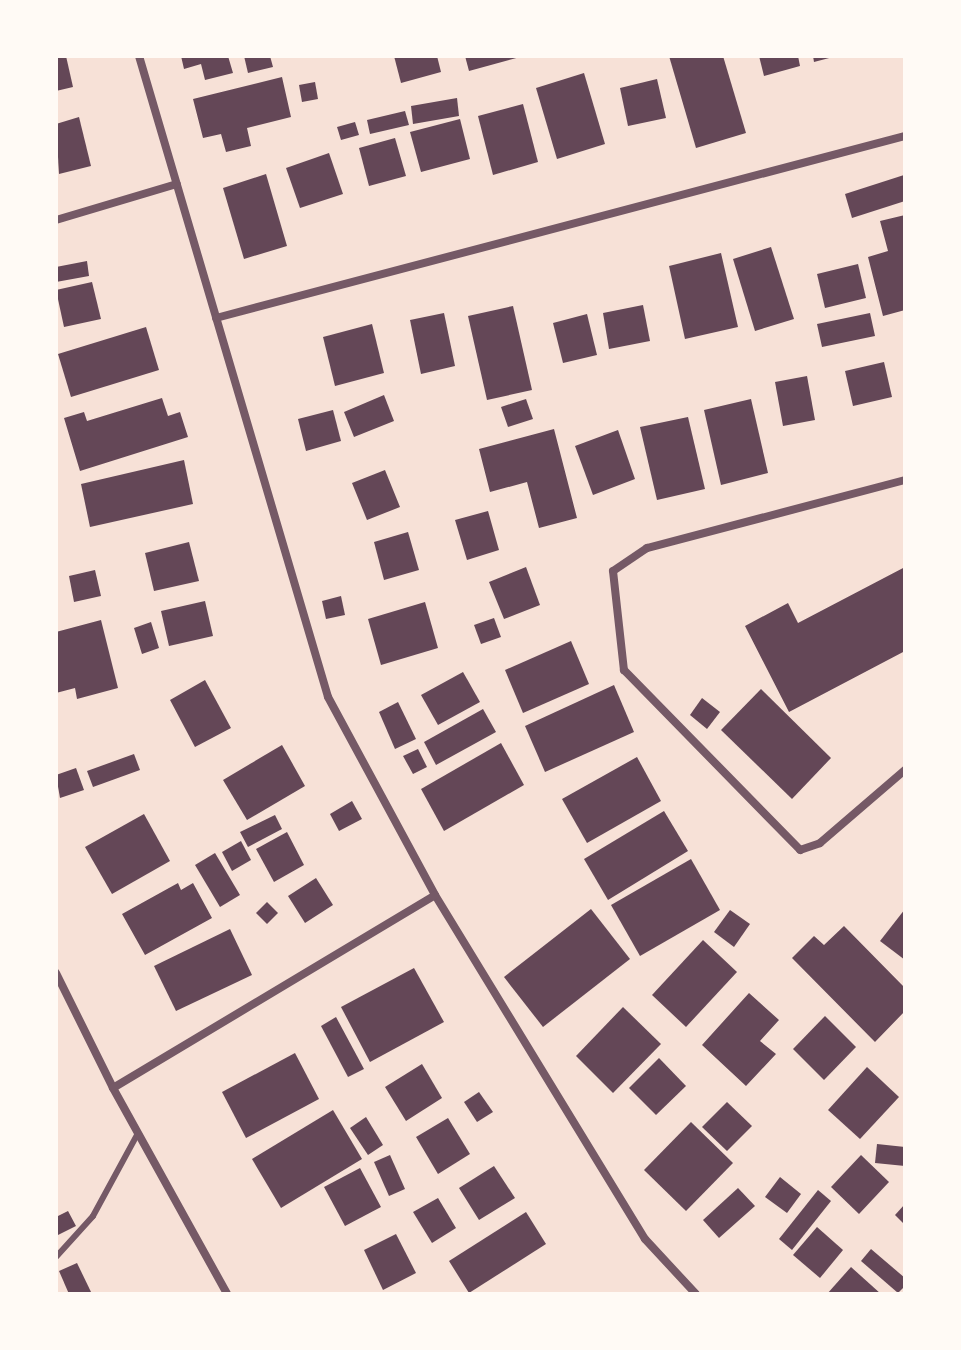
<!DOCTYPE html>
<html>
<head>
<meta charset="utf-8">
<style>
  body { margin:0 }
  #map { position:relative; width:961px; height:1350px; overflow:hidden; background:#f7e1d7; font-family:Barlow,sans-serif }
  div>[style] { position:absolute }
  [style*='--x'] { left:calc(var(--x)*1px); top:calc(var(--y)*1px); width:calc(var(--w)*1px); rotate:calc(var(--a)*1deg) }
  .building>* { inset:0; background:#644757 }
  .service>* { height:6px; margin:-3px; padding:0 3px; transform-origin:3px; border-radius:3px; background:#755966 }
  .minor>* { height:8px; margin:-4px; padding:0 4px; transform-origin:4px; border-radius:4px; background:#755966 }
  span { translate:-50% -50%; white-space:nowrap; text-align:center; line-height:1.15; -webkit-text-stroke:7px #fffaf5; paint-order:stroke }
  .frame { position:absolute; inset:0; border:58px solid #fffaf5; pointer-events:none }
</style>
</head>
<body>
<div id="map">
  <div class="building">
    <div style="clip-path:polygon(56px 56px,66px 56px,73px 87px,56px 91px)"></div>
    <div style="clip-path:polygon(181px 56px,228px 56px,233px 73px,205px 80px,201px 64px,184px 69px)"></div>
    <div style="clip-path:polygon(244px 56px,270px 56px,273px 67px,248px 73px)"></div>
    <div style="clip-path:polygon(394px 56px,437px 56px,441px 72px,401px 83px)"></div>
    <div style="clip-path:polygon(465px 56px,520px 56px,520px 57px,469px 71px)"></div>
    <div style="clip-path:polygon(669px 56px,723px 56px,746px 133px,696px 148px)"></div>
    <div style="clip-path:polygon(759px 56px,798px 56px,800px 66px,764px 76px)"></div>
    <div style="clip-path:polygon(813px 56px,833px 56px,833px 57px,814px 62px)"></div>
    <div style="clip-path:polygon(584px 73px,605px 144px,557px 159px,536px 88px)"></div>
    <div style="clip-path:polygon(282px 77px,291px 117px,247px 128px,251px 146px,226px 152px,221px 134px,203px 138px,193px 99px)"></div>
    <div style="clip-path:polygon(657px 79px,666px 118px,628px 126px,620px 88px)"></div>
    <div style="clip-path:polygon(315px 82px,318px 99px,302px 102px,299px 85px)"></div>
    <div style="clip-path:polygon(457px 98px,459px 116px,413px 124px,411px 106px)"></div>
    <div style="clip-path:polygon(523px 104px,538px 162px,493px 175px,478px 116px)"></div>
    <div style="clip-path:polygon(405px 111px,409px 125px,370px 134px,367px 120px)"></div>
    <div style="clip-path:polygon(79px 117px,91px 166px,59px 174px,56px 124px)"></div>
    <div style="clip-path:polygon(460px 119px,470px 159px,421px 172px,410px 132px)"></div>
    <div style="clip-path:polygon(355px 122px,359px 135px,341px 140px,337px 127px)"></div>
    <div style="clip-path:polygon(395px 138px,406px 176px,369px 186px,359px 148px)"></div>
    <div style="clip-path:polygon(329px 153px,343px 194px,300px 208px,286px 168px)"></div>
    <div style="clip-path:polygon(266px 174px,287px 246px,244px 259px,223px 188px)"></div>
    <div style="clip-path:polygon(904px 175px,905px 201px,852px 218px,845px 194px)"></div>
    <div style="clip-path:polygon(905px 215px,905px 310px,883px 316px,868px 257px,888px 251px,880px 221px)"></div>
    <div style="clip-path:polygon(771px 247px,794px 319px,755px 331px,733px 259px)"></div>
    <div style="clip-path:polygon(721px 253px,738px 327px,685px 339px,669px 266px)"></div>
    <div style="clip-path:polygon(87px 261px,89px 276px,56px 282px,56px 267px)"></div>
    <div style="clip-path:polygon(858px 264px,866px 298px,825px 308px,817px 274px)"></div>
    <div style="clip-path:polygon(92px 282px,101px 319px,64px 327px,56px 290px)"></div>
    <div style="clip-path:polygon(643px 305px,650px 341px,609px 349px,603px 313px)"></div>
    <div style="clip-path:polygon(513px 306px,532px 390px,487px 400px,468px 316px)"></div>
    <div style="clip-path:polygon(444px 313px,455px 366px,421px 374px,410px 320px)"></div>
    <div style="clip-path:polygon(870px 313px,875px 336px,822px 347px,817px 324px)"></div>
    <div style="clip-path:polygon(587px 314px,597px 355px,563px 363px,553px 323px)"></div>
    <div style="clip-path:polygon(372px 324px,384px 373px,335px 386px,323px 337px)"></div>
    <div style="clip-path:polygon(146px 327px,159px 370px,71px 397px,58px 354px)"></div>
    <div style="clip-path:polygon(884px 362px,892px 397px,853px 406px,845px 371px)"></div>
    <div style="clip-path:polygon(807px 376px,815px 420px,783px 426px,775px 382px)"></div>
    <div style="clip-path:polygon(384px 395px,394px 421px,354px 437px,344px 412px)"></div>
    <div style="clip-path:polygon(162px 398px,168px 416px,180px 412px,188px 437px,80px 471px,64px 418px,84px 412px,87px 421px)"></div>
    <div style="clip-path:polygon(526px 399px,533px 419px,508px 427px,501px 407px)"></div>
    <div style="clip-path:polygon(751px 399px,768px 473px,721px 485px,704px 410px)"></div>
    <div style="clip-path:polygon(333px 410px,341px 441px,306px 451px,298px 419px)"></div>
    <div style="clip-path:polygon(688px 417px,705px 489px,657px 500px,640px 427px)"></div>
    <div style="clip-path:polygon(554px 429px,577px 518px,539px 528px,527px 482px,490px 492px,479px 449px)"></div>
    <div style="clip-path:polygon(618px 430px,635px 479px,593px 495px,575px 446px)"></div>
    <div style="clip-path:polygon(184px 460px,193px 504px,90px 527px,81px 484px)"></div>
    <div style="clip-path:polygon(385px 470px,400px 507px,367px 520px,352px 483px)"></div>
    <div style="clip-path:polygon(488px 511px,499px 550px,467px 560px,455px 520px)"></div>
    <div style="clip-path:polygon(408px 532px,419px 570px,384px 580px,374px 542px)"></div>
    <div style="clip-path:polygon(189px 542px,199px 581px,154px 591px,145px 553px)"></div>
    <div style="clip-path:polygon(526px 567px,540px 605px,504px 619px,489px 582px)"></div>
    <div style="clip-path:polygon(905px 567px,905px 651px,789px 712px,745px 626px,788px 603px,798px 623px)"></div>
    <div style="clip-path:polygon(95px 570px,101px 596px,74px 602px,69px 576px)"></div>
    <div style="clip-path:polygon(341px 596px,345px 615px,326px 619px,322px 601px)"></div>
    <div style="clip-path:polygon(205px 601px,213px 636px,169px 646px,161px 611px)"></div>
    <div style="clip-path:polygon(425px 602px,438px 648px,381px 665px,368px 619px)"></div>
    <div style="clip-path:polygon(494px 618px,501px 637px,481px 644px,474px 625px)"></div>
    <div style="clip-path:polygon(101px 620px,118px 688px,77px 699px,75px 688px,56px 693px,56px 632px)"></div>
    <div style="clip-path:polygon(151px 622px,159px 648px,142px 654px,134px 628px)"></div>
    <div style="clip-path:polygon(571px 641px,589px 684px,523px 713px,505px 670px)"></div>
    <div style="clip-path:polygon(463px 672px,480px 702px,438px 725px,421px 695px)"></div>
    <div style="clip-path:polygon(205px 680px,231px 728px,195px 747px,170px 700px)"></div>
    <div style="clip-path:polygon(614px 685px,634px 732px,545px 772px,525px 726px)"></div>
    <div style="clip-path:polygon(761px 689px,831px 758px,792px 799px,721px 730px)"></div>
    <div style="clip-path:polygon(702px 698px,720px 712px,707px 729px,690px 715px)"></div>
    <div style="clip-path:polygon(398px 702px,416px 739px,395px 749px,379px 712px)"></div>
    <div style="clip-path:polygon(483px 709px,496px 732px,436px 765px,424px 742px)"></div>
    <div style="clip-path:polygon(501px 743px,524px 785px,444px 831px,421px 789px)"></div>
    <div style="clip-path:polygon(282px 745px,305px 786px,247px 820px,223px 780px)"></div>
    <div style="clip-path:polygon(418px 749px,427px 767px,413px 774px,403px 756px)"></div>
    <div style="clip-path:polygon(134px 754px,140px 770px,93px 787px,87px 771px)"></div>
    <div style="clip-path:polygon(637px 757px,661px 801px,587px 843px,562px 799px)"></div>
    <div style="clip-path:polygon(76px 768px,84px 790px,60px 798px,56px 775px)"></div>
    <div style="clip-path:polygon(352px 801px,362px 819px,339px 831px,330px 814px)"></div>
    <div style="clip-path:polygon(664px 811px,688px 851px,608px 900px,584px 859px)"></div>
    <div style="clip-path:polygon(144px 814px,170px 861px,112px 894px,85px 847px)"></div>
    <div style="clip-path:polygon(275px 815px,282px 829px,248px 847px,240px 832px)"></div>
    <div style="clip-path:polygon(287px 832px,304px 865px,274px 882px,256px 849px)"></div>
    <div style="clip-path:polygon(241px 841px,251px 860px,232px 871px,222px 852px)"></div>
    <div style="clip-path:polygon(215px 853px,240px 895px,220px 907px,195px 865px)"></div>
    <div style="clip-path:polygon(691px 859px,720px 910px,640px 956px,611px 905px)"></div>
    <div style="clip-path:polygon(316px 878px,333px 905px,305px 923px,288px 896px)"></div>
    <div style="clip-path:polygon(178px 883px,181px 890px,193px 883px,212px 918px,145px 955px,122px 914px)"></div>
    <div style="clip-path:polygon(267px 902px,278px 913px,267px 924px,256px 913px)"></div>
    <div style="clip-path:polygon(591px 909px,630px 959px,543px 1027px,504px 977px)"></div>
    <div style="clip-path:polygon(905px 909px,905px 960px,880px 941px)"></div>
    <div style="clip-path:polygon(730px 910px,750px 924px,734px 947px,714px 932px)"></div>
    <div style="clip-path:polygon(844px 926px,905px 988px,905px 1011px,875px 1042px,792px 958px,814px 936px,824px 945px)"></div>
    <div style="clip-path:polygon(230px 929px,252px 975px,176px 1011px,154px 966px)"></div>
    <div style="clip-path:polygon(703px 940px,737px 972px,686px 1027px,652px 995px)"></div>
    <div style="clip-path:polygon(414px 968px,444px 1022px,370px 1062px,341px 1007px)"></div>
    <div style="clip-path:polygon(749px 993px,779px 1020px,760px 1041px,776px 1054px,746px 1086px,702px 1045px)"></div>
    <div style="clip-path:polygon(623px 1007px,661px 1044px,613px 1093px,576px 1056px)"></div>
    <div style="clip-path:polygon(825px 1016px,856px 1047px,824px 1080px,793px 1049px)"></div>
    <div style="clip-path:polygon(336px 1017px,364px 1069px,348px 1077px,321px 1026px)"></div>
    <div style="clip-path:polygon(295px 1053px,319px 1099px,246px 1138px,222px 1092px)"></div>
    <div style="clip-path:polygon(659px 1058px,686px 1086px,656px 1115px,629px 1088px)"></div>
    <div style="clip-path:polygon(422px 1064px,442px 1098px,406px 1121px,385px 1087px)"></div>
    <div style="clip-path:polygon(867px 1067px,899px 1097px,860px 1139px,828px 1110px)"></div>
    <div style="clip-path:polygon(479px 1092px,493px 1112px,477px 1122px,464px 1102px)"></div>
    <div style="clip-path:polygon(727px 1102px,752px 1126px,727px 1151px,702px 1127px)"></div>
    <div style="clip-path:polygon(333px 1110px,362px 1159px,281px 1208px,252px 1159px)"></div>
    <div style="clip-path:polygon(366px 1117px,383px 1145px,368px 1155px,350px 1128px)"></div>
    <div style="clip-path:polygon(448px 1118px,470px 1154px,438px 1174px,416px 1137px)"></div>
    <div style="clip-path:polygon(691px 1122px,733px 1163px,686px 1211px,644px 1170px)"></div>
    <div style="clip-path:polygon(877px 1144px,905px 1147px,905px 1166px,875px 1163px)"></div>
    <div style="clip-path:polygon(390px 1155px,405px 1189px,389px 1196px,374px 1162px)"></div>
    <div style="clip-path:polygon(861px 1155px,889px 1182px,859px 1214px,831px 1187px)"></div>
    <div style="clip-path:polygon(494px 1166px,515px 1198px,479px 1220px,459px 1188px)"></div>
    <div style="clip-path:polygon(360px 1168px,381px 1207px,345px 1226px,324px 1187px)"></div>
    <div style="clip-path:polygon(780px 1177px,801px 1194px,787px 1213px,765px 1197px)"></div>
    <div style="clip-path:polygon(738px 1188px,755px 1206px,719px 1238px,703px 1220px)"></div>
    <div style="clip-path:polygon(818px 1190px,831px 1201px,792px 1250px,779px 1239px)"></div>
    <div style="clip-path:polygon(438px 1198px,456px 1228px,432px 1243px,413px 1212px)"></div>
    <div style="clip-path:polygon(905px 1204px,905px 1225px,895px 1215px)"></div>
    <div style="clip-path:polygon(68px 1211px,76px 1226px,56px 1236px,56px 1217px)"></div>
    <div style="clip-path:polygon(526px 1212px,546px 1244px,469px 1293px,449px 1261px)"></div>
    <div style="clip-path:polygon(817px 1227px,843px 1250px,820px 1278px,793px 1255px)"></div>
    <div style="clip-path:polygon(396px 1234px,416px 1273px,383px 1290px,364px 1250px)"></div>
    <div style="clip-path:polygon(871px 1249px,905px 1278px,905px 1286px,898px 1293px,861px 1261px)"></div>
    <div style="clip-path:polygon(77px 1263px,92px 1294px,69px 1294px,59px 1271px)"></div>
    <div style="clip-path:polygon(851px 1267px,881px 1294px,827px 1294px)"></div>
  </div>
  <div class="service">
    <div style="--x:56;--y:1257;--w:55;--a:-47.9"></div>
    <div style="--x:93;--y:1216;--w:94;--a:-61.5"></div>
  </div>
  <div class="minor">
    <div style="--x:139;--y:56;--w:668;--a:73.57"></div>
    <div style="--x:328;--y:697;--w:225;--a:61.6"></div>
    <div style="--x:435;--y:895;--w:403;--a:58.6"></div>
    <div style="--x:645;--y:1239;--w:75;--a:47.2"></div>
    <div style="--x:56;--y:220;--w:126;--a:-16.6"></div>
    <div style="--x:216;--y:318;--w:713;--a:-14.8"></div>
    <div style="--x:905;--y:480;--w:267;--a:165.2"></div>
    <div style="--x:647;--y:548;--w:41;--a:145.9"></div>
    <div style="--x:613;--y:571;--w:100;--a:83.7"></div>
    <div style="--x:624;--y:670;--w:252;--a:45.6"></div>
    <div style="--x:800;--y:850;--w:21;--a:-19"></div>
    <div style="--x:820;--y:843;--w:112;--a:-40.7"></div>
    <div style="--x:56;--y:973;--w:128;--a:63.6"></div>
    <div style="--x:113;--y:1088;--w:235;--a:61"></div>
    <div style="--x:113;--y:1088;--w:375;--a:-30.9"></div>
  </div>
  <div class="frame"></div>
</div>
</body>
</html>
